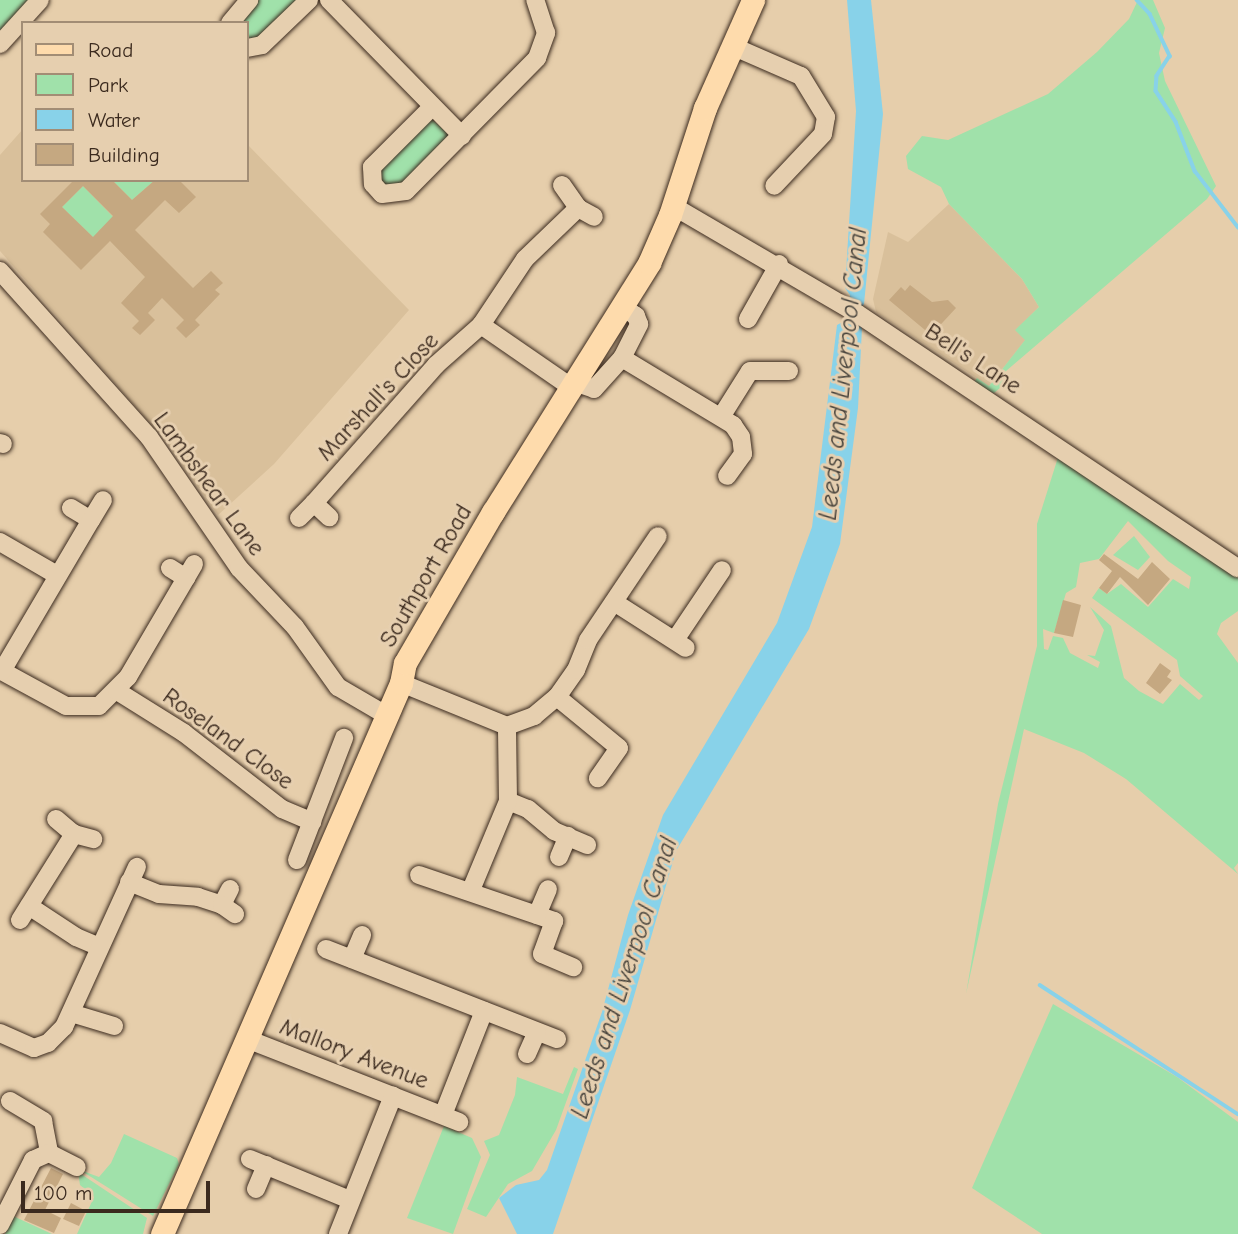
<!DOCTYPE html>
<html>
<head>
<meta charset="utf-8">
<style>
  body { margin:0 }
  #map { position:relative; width:1238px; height:1234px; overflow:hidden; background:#e6ceab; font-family:"Comic Neue",sans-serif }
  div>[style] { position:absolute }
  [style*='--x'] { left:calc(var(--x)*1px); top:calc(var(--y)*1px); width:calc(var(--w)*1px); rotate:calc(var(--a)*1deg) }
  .built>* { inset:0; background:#d9c09b }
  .green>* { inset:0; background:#a0e1aa }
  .water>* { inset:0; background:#88d2e9 }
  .stream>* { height:3.5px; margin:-1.75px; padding:0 1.75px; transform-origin:1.75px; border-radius:1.75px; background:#88d2e9 }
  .building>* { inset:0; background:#c5a881 }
  .roads { filter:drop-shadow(0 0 2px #3b2a1e) drop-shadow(0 0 2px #3b2a1e) }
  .minor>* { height:18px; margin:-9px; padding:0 9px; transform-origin:9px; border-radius:9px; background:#e6cfaf }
  .major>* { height:23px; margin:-11.5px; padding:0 11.5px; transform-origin:11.5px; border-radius:11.5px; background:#fedbac }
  span { translate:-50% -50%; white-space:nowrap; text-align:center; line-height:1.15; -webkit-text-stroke:6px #e6cfaf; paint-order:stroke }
  .street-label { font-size:24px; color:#3b2a1e }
  .water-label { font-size:26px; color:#47433c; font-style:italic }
  .legend { position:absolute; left:21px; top:21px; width:228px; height:161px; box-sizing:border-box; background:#e6cfaf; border:2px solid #a28d75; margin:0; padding:9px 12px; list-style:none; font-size:21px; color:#3b2a1e }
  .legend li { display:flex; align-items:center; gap:14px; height:35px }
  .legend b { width:35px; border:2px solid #a28d75 }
  .scale { position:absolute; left:21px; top:1181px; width:189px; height:32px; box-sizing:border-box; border:4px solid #3b2a1e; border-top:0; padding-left:9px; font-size:21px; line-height:24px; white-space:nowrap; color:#3b2a1e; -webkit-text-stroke:5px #e6cfaf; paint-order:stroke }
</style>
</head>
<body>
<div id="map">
  <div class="built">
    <div style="clip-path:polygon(23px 129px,23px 180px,247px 180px,247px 144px,409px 310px,274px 464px,218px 515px,167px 443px,0 251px,0 155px)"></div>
    <div style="clip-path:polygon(949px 204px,1022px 279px,1039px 307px,1016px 330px,1026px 339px,989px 386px,876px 312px,873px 299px,888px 232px,908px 242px)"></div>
  </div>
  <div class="green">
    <div style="clip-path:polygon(0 0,35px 0,0 39px)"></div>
    <div style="clip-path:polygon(259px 0,303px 0,258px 42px,247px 43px,247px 23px,237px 23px)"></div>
    <div style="clip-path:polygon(1138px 0,1153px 0,1165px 28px,1159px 53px,1165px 81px,1216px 186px,1207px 199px,999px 377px,1004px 381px,1000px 388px,994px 393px,985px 390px,974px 382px,977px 378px,989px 386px,1025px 340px,1015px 330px,1039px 307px,1022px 279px,949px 204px,941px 187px,908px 169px,906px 156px,922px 136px,948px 140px,1048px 94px,1097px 52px,1129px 19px)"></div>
    <div style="clip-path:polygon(430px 118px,449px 134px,449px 140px,394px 190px,380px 182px,379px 167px)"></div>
    <div style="clip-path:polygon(112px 180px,155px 180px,132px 200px)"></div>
    <div style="clip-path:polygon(83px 186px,116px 220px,99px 230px,96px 240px,62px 207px)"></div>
    <div style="clip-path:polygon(evenodd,1060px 451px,1238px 578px,1238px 611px,1221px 623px,1217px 634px,1238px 663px,1238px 863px,1234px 868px,1238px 874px,1126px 779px,1084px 753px,1024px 729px,966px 994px,998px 804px,1037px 646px,1037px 524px,1060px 451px,1128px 521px,1168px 561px,1191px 577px,1189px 589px,1173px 579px,1148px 607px,1121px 584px,1107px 594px,1099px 588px,1092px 598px,1177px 660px,1180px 676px,1203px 696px,1199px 700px,1180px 684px,1163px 704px,1139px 691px,1124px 678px,1111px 626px,1090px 607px,1104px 630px,1095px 656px,1087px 655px,1100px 662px,1098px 668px,1070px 653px,1063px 638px,1053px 636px,1048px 650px,1044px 649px,1043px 629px,1054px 633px,1066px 593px,1076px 587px,1080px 563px,1099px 559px,1128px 521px)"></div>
    <div style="clip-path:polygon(1134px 536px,1150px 557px,1138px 570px,1113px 555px)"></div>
    <div style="clip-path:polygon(1053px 1004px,1177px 1077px,1238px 1122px,1238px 1234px,1042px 1234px,972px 1188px)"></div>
    <div style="clip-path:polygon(574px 1067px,578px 1069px,556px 1130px,532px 1171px,508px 1184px,486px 1217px,467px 1209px,490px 1155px,484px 1141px,499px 1135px,515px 1095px,517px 1077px,563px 1094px)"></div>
    <div style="clip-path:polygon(444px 1126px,472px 1138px,481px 1157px,453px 1234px,407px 1218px)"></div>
    <div style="clip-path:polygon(124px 1134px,177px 1158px,179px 1164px,153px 1216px,80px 1170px,99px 1177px,111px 1163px)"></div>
    <div style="clip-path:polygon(78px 1172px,147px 1218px,143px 1234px,77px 1234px,94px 1197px,80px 1185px)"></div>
    <div style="clip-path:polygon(13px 1216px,52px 1234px,5px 1234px)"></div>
  </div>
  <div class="water">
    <div style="clip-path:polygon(847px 0,871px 0,883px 114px,864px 304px,856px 317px,862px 328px,858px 408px,840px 544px,809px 629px,676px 851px,630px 1010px,553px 1234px,517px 1234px,499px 1198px,516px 1185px,539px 1180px,547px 1170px,602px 1012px,628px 915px,663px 815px,777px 623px,812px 527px,837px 325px,846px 320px,850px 295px,845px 288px,856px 111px)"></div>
  </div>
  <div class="stream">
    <div style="--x:1137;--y:0;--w:19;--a:47"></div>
    <div style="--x:1150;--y:14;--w:47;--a:64.5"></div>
    <div style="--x:1170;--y:56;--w:24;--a:123"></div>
    <div style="--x:1157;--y:76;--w:15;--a:94"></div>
    <div style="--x:1156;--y:91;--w:37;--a:57"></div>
    <div style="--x:1176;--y:122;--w:53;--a:68.8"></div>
    <div style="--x:1195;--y:171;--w:71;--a:52.5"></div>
    <div style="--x:1040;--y:985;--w:236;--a:33.1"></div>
  </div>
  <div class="building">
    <div style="clip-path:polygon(evenodd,74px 180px,112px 180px,132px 200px,155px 180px,179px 180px,196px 197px,179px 213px,165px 200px,135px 230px,193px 288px,211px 271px,223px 283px,215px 290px,220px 294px,195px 320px,200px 325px,186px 338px,176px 328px,184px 320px,162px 298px,148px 313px,155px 320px,140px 335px,132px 328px,139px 321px,121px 303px,145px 277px,110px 241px,81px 270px,43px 232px,50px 224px,40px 214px,74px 180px,83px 186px,113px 216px,93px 237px,62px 207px,83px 186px)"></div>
    <div style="clip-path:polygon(910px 285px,932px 302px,948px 300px,956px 308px,931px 335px,889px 300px,901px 287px,905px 291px)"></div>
    <div style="clip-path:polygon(1104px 554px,1138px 579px,1152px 562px,1170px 579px,1148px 605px,1120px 577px,1107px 594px,1099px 588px,1112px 571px,1099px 560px)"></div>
    <div style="clip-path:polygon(1063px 600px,1081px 605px,1073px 637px,1054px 633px)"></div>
    <div style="clip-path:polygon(1160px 663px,1171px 671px,1167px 677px,1172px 680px,1160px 694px,1146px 683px)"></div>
    <div style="clip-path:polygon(51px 1168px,63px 1174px,45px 1210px,61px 1218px,54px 1233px,24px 1220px)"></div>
    <div style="clip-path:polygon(71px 1203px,86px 1211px,79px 1226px,63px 1219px)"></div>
  </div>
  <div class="roads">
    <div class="minor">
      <div style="--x:329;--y:0;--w:190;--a:45.6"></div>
      <div style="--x:230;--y:23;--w:30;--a:-50"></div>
      <div style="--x:0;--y:44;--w:59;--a:-47.7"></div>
      <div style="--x:732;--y:46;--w:75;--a:23.5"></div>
      <div style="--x:801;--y:76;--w:48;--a:58.6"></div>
      <div style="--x:826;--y:117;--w:17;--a:100"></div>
      <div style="--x:823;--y:134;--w:71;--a:133.3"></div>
      <div style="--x:247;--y:48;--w:15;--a:-11"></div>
      <div style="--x:262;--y:45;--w:65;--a:-43.8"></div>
      <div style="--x:432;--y:107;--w:85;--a:135"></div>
      <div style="--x:372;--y:167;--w:17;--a:87"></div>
      <div style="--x:373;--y:184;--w:13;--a:48"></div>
      <div style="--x:382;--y:194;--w:24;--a:-7"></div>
      <div style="--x:406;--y:191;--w:187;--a:-45.4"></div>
      <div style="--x:537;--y:58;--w:27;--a:-70"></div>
      <div style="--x:546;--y:33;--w:35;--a:-108"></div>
      <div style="--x:562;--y:185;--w:28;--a:55"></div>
      <div style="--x:578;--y:208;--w:18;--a:29"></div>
      <div style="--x:673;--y:206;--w:214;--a:30.3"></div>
      <div style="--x:858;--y:314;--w:457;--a:33.8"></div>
      <div style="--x:0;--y:271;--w:223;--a:48.1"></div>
      <div style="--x:149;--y:437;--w:159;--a:55.5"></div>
      <div style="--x:239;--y:568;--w:81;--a:46.5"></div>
      <div style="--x:295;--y:627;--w:74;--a:54.4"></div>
      <div style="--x:338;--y:687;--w:56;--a:30.3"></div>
      <div style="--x:748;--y:319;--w:63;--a:-60.6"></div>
      <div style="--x:481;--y:325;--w:109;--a:34.6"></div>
      <div style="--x:622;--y:358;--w:130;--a:31.1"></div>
      <div style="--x:733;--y:425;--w:14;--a:56"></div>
      <div style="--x:741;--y:437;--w:17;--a:83"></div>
      <div style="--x:743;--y:454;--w:27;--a:126"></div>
      <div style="--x:574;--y:382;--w:21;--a:19"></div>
      <div style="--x:594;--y:389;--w:42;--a:-47.9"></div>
      <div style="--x:622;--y:358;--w:38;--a:-63"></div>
      <div style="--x:639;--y:324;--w:9;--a:-111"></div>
      <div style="--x:636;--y:316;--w:18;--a:-146"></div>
      <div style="--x:721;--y:417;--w:54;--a:-57.8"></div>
      <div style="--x:750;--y:371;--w:39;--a:0"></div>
      <div style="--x:0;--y:443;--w:3;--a:18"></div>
      <div style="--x:314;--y:503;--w:184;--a:-48.5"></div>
      <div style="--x:436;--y:365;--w:60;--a:-41.6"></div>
      <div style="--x:481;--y:325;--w:79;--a:-56.3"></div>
      <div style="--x:525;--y:259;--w:74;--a:-43.9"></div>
      <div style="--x:71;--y:508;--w:23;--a:31"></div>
      <div style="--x:91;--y:520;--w:23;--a:-59"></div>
      <div style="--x:299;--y:518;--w:21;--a:-45"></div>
      <div style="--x:314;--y:503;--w:21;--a:43"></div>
      <div style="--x:0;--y:542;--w:66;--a:30.1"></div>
      <div style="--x:170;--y:568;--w:19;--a:32"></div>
      <div style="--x:186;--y:578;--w:16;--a:-60"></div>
      <div style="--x:614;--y:602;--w:85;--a:32.6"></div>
      <div style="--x:675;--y:640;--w:84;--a:-56.1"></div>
      <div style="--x:0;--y:670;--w:75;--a:28.6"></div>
      <div style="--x:66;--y:706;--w:33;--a:0"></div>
      <div style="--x:99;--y:706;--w:41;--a:-45"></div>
      <div style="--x:128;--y:677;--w:115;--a:-59.6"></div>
      <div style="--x:2;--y:671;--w:175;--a:-59.5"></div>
      <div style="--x:401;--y:683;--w:114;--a:22.1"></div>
      <div style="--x:507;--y:726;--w:29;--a:-20"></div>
      <div style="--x:534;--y:716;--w:30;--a:-40"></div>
      <div style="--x:557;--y:697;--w:33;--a:-55"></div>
      <div style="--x:576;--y:670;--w:32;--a:-68"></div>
      <div style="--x:588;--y:640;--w:125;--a:-56.1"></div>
      <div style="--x:117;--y:691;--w:79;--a:32.1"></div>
      <div style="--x:184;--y:733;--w:124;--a:37.8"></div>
      <div style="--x:282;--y:809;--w:33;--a:23"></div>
      <div style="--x:557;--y:697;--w:80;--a:39.4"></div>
      <div style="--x:619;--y:748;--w:37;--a:125"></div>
      <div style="--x:508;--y:801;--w:22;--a:22"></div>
      <div style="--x:528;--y:809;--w:34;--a:40"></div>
      <div style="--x:554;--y:831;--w:36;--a:23"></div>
      <div style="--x:56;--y:819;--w:23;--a:40"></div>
      <div style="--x:74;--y:834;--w:20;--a:15"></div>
      <div style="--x:559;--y:857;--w:23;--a:-67"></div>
      <div style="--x:297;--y:860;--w:131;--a:-68.9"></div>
      <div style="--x:419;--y:875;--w:143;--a:18.8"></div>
      <div style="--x:554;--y:921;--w:35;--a:110"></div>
      <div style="--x:542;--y:954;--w:34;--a:23"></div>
      <div style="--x:129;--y:882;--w:32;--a:22"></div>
      <div style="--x:159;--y:894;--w:39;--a:4"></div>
      <div style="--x:198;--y:897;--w:25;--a:18"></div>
      <div style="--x:230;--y:889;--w:18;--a:117"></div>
      <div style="--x:222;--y:905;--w:16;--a:35"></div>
      <div style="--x:471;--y:890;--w:96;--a:-67.4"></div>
      <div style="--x:508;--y:801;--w:75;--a:-90.8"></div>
      <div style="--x:29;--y:906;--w:56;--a:33.4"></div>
      <div style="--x:76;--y:937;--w:25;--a:23"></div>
      <div style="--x:537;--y:915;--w:28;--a:-67"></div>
      <div style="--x:20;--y:920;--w:102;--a:-57.9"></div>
      <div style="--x:326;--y:949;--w:248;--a:21.3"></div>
      <div style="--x:352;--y:959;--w:26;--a:-67"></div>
      <div style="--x:71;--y:1013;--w:45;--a:16.8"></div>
      <div style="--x:0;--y:1033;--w:37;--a:24"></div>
      <div style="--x:34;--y:1048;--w:15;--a:-20"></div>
      <div style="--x:48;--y:1043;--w:23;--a:-45"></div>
      <div style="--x:64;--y:1027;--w:176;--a:-65.5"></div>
      <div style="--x:247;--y:1039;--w:228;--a:21.4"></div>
      <div style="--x:527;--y:1054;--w:24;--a:-66"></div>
      <div style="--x:10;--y:1101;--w:39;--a:31"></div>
      <div style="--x:43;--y:1121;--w:33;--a:79"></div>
      <div style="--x:443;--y:1115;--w:112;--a:-68.5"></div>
      <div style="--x:250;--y:1159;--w:108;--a:22.3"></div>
      <div style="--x:256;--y:1189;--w:26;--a:-67"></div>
      <div style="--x:0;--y:1225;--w:73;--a:-63.1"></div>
      <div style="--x:33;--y:1160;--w:17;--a:-24"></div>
      <div style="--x:49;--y:1153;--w:31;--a:27"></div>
      <div style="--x:338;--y:1234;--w:149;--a:-68.3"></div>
    </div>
    <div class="major">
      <div style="--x:162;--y:1234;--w:601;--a:-66.55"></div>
      <div style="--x:401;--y:683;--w:20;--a:-79"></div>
      <div style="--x:405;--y:663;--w:175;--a:-59.8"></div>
      <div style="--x:493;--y:512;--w:294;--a:-57.9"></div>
      <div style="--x:649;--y:263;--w:52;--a:-66.4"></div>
      <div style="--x:670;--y:215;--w:113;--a:-71.9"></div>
      <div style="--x:705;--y:108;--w:118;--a:-66"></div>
    </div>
  </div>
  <div class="street-label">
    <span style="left:973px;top:359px;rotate:33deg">Bell's Lane</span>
    <span style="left:378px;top:397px;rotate:-47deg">Marshall's Close</span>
    <span style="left:209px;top:484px;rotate:54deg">Lambshear Lane</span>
    <span style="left:426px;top:576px;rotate:-60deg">Southport Road</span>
    <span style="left:228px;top:739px;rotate:36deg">Roseland Close</span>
    <span style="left:354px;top:1054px;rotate:21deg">Mallory Avenue</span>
  </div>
  <div class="water-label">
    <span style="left:844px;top:374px;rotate:-84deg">Leeds and Liverpool Canal</span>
    <span style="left:625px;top:978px;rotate:-72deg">Leeds and Liverpool Canal</span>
  </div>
  <ul class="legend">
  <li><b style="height:9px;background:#fedbac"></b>Road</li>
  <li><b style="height:19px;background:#a0e1aa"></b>Park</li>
  <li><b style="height:19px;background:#88d2e9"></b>Water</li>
  <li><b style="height:19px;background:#c5a881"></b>Building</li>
  </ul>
  <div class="scale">100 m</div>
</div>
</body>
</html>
